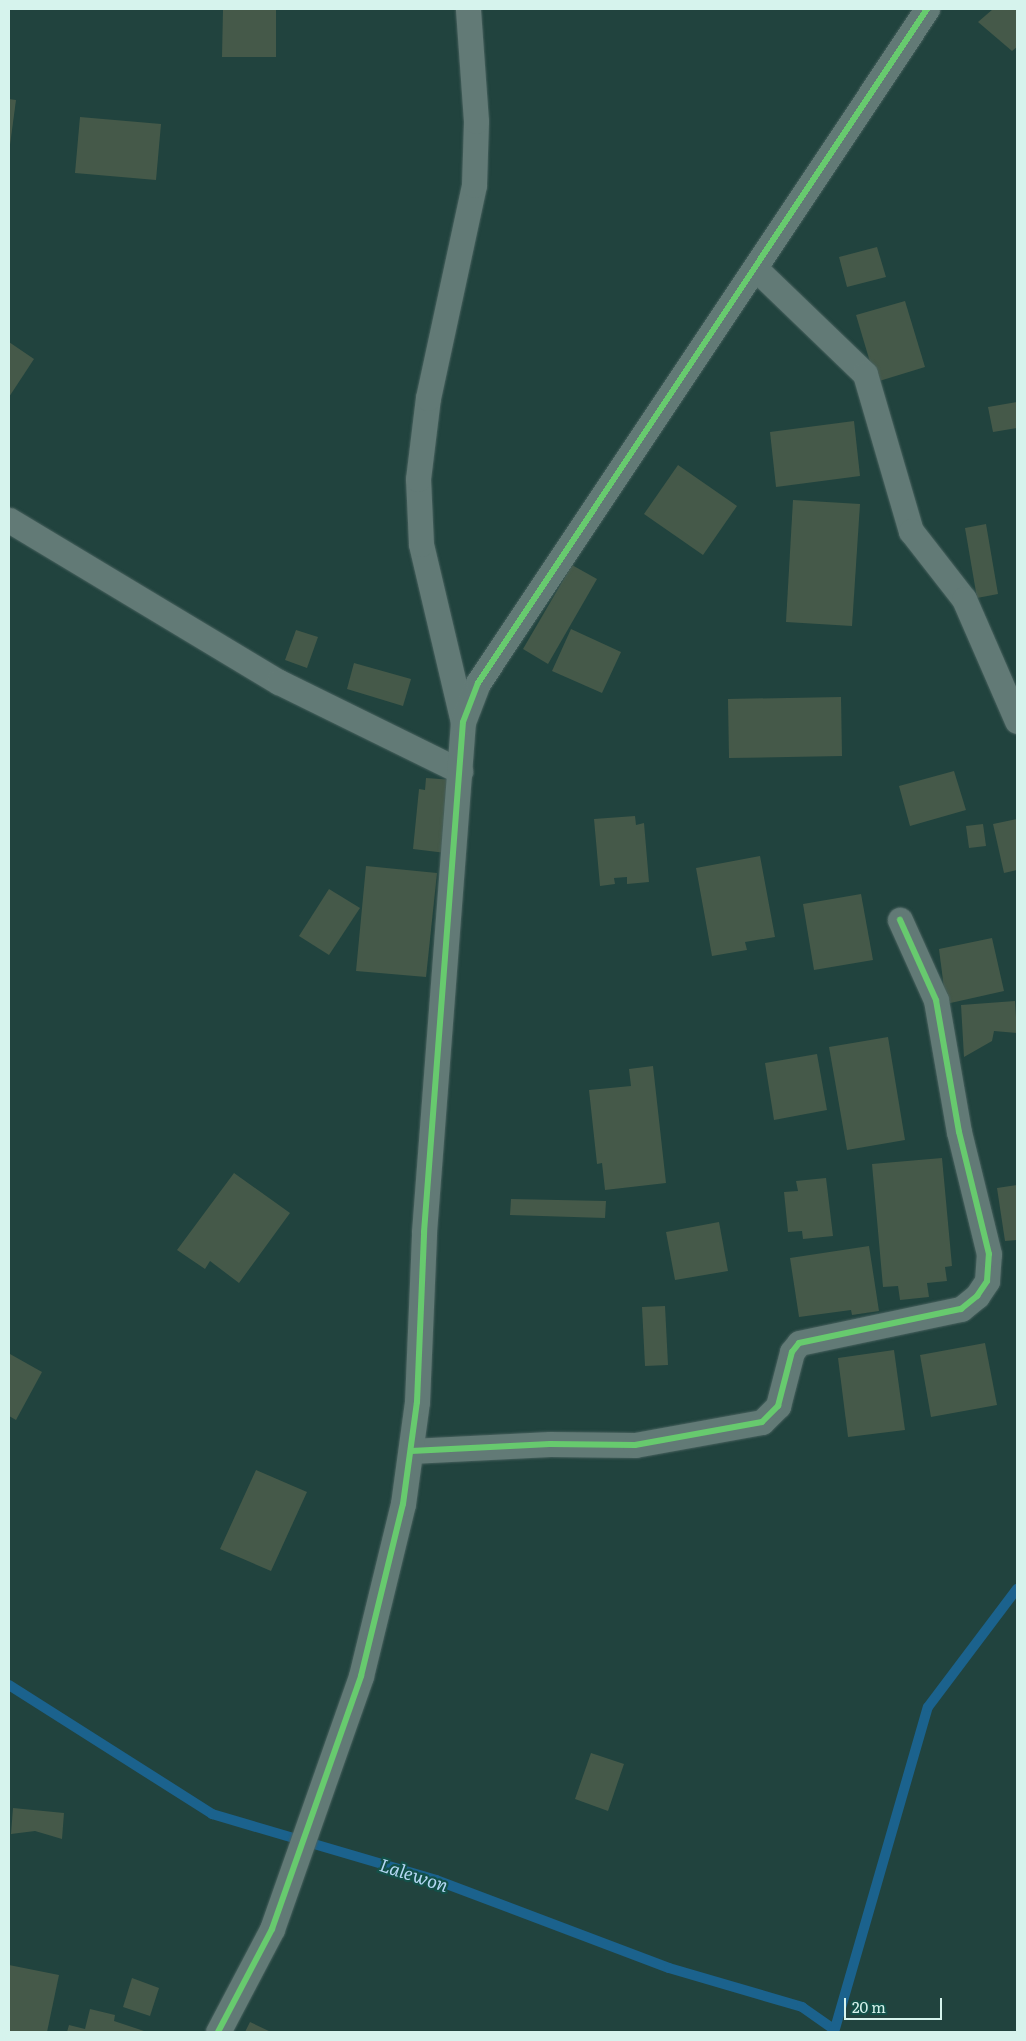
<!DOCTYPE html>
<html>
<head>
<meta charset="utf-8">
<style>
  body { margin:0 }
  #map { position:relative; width:1026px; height:2041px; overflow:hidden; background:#21433e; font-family:Literata,serif }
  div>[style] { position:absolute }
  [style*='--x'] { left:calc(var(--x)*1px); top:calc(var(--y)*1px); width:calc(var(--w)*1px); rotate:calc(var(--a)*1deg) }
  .stream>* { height:10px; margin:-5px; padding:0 5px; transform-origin:5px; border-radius:5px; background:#1b628d }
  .building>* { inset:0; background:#455949 }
  .roads { filter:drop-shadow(0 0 1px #47605d) drop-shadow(0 0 1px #47605d) }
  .minor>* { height:25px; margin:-12.5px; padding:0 12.5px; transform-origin:12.5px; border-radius:12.5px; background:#627a76 }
  .cycleway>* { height:6px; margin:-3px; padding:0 3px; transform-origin:3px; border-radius:3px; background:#67ca6e }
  span { translate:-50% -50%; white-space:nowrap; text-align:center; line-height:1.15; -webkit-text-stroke:4.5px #135149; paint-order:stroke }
  .water-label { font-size:18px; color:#b5d8f4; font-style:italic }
  .frame { position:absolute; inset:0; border:10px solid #d6f3ed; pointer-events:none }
  .scale { position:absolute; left:844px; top:1998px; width:98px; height:22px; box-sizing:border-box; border:2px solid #d6f3ed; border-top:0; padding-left:6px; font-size:15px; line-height:18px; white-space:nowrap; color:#d6f3ed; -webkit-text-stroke:4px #135149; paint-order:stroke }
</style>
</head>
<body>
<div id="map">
  <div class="stream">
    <div style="--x:9;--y:1685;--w:241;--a:32.4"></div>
    <div style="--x:212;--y:1814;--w:234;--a:16.4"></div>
    <div style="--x:436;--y:1880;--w:249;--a:20.7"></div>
    <div style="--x:669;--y:1968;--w:139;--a:16.3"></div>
    <div style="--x:802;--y:2007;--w:39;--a:35"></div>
    <div style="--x:834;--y:2032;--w:338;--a:-73.9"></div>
    <div style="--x:928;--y:1707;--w:148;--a:-53"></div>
  </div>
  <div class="building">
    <div style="clip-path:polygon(223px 9px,276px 9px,276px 57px,222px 57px)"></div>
    <div style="clip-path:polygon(993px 9px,1017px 9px,1017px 47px,1012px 51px,978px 22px)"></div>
    <div style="clip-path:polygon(9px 99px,16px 100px,10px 145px,9px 145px)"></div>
    <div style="clip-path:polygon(80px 117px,161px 124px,156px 180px,75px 173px)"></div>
    <div style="clip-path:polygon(877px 247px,886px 277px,847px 287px,839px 257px)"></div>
    <div style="clip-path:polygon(905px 301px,925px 367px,876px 382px,856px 315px)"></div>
    <div style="clip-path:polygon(9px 342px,34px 359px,9px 397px)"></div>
    <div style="clip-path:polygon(1017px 402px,1017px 428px,993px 432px,988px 407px)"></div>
    <div style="clip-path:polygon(854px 421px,860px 476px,776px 487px,770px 432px)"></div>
    <div style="clip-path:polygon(678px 465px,737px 506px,703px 555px,644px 514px)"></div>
    <div style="clip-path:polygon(793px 500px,860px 504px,852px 626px,786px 622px)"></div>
    <div style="clip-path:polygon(986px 524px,998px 594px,977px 598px,965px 528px)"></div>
    <div style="clip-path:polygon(572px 565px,597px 579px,548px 664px,523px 649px)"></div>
    <div style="clip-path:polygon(571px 629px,621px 652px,602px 693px,552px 671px)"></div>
    <div style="clip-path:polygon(296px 630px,318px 637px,307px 668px,285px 660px)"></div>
    <div style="clip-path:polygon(354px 663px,411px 679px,403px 706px,347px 689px)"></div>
    <div style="clip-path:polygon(841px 697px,842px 756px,729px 758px,728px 699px)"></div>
    <div style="clip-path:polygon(954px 771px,966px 810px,910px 826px,899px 786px)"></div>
    <div style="clip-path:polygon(426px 778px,454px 780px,446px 853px,413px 849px,419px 789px,425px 790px)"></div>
    <div style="clip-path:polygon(635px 816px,636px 825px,644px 823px,649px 882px,627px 884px,627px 877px,614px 878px,615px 884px,600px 886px,594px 819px)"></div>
    <div style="clip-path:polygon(1017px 819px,1017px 870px,1004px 873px,993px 824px)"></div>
    <div style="clip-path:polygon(983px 824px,986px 846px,969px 848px,966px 826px)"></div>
    <div style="clip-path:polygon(760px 856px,775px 937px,745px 942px,747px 950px,712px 956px,696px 868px)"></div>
    <div style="clip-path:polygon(366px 866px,437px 873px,426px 977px,356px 971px)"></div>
    <div style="clip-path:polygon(329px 889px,360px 908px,329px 955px,299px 936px)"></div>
    <div style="clip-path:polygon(861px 894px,873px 960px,814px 970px,803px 904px)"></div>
    <div style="clip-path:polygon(992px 938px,1004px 991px,946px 1004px,939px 949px)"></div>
    <div style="clip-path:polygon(1015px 1001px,1017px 1033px,994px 1031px,992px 1041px,964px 1057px,961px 1005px)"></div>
    <div style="clip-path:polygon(888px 1037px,905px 1140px,847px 1150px,829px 1047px)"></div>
    <div style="clip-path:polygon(817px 1054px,827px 1110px,774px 1120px,765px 1063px)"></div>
    <div style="clip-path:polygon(653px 1066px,666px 1183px,605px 1190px,602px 1163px,597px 1164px,589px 1090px,631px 1086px,629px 1069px)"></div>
    <div style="clip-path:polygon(942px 1158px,952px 1266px,945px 1267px,947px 1281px,927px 1283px,929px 1297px,900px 1300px,898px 1286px,883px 1287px,872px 1164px)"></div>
    <div style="clip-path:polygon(234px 1173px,290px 1213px,239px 1283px,210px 1261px,205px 1269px,177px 1250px)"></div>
    <div style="clip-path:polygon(826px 1178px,833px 1236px,803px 1239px,802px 1231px,788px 1232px,784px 1192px,798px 1191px,796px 1181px)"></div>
    <div style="clip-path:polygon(1017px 1185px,1017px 1240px,1005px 1241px,997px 1188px)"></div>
    <div style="clip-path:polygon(511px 1199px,606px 1201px,605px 1218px,510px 1215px)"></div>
    <div style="clip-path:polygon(719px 1222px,728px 1271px,675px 1280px,666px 1232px)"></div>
    <div style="clip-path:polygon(869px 1246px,879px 1311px,852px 1315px,851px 1310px,799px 1317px,790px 1258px)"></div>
    <div style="clip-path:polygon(665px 1306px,668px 1365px,645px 1366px,642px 1307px)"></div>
    <div style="clip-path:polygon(985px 1343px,997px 1405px,931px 1417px,920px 1355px)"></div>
    <div style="clip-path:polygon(894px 1350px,905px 1430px,848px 1437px,838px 1358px)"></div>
    <div style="clip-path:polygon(10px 1354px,42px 1372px,16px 1420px,9px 1416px)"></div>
    <div style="clip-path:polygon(256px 1470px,307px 1492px,271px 1571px,220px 1549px)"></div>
    <div style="clip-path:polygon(591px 1753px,624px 1764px,608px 1811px,575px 1799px)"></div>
    <div style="clip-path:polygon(13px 1808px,64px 1813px,62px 1839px,35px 1831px,11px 1834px)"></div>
    <div style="clip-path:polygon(9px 1965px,59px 1975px,47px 2032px,9px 2032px)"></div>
    <div style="clip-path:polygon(132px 1978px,159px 1988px,150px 2016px,123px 2007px)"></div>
    <div style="clip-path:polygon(90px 2009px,115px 2015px,114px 2021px,147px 2032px,67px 2032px,69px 2025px,85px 2029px)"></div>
    <div style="clip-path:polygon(250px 2022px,271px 2032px,245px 2032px)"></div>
  </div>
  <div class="roads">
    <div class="minor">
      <div style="--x:756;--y:269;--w:151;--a:43.9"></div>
      <div style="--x:865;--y:374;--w:164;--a:73.7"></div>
      <div style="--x:911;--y:531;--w:86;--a:52.1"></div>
      <div style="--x:964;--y:599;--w:133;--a:66.5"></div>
      <div style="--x:9;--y:520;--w:315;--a:31"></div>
      <div style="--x:279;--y:682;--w:202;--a:26.2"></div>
      <div style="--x:463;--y:722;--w:183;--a:-103.3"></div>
      <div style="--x:421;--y:544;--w:65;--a:-92.6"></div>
      <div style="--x:418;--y:479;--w:82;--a:-83"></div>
      <div style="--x:428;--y:398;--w:218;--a:-77.8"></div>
      <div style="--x:474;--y:185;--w:64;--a:-88.2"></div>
      <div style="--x:476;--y:121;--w:112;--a:-94.1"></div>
      <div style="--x:411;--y:1451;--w:139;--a:-2.9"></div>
      <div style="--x:550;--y:1444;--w:85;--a:0.7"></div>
      <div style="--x:635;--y:1445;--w:129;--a:-10.3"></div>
      <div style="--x:762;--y:1422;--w:23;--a:-45"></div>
      <div style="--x:778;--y:1406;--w:56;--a:-75.5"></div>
      <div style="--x:792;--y:1352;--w:11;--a:-52"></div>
      <div style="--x:799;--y:1343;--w:166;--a:-11.9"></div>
      <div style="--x:961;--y:1309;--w:21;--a:-39"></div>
      <div style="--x:977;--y:1296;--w:18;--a:-56"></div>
      <div style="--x:987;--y:1281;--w:27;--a:-86"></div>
      <div style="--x:989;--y:1254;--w:126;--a:-103.8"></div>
      <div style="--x:959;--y:1132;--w:134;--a:-99.9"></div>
      <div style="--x:936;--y:1000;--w:88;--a:-114.2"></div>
      <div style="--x:218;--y:2032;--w:116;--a:-62.3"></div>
      <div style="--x:272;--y:1929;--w:268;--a:-70.6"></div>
      <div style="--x:361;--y:1676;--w:177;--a:-76.3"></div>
      <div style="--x:403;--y:1504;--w:103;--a:-82.2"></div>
      <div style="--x:417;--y:1402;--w:170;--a:-87.6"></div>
      <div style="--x:424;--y:1232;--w:511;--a:-85.63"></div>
      <div style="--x:463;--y:722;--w:42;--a:-69"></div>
      <div style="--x:478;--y:683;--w:810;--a:-56.33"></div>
    </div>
  </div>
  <div class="cycleway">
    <div style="--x:411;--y:1451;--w:139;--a:-2.9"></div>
    <div style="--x:550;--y:1444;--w:85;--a:0.7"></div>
    <div style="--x:635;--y:1445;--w:129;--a:-10.3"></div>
    <div style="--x:762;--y:1422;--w:23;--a:-45"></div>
    <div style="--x:778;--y:1406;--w:56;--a:-75.5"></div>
    <div style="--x:792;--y:1352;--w:11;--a:-52"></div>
    <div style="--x:799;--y:1343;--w:166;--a:-11.9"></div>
    <div style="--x:961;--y:1309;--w:21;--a:-39"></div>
    <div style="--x:977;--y:1296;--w:18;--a:-56"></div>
    <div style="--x:987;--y:1281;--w:27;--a:-86"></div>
    <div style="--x:989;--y:1254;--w:126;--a:-103.8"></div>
    <div style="--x:959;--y:1132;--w:134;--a:-99.9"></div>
    <div style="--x:936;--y:1000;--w:88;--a:-114.2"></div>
    <div style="--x:218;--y:2032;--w:116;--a:-62.3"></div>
    <div style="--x:272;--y:1929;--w:268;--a:-70.6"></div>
    <div style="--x:361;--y:1676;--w:177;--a:-76.3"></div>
    <div style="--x:403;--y:1504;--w:103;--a:-82.2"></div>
    <div style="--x:417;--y:1402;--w:170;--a:-87.6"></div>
    <div style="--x:424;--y:1232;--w:511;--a:-85.63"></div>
    <div style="--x:463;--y:722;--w:42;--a:-69"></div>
    <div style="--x:478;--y:683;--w:810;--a:-56.33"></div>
  </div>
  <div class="water-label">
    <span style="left:414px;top:1875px;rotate:18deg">Lalewon</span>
  </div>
  <div class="frame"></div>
  <div class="scale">20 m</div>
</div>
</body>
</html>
